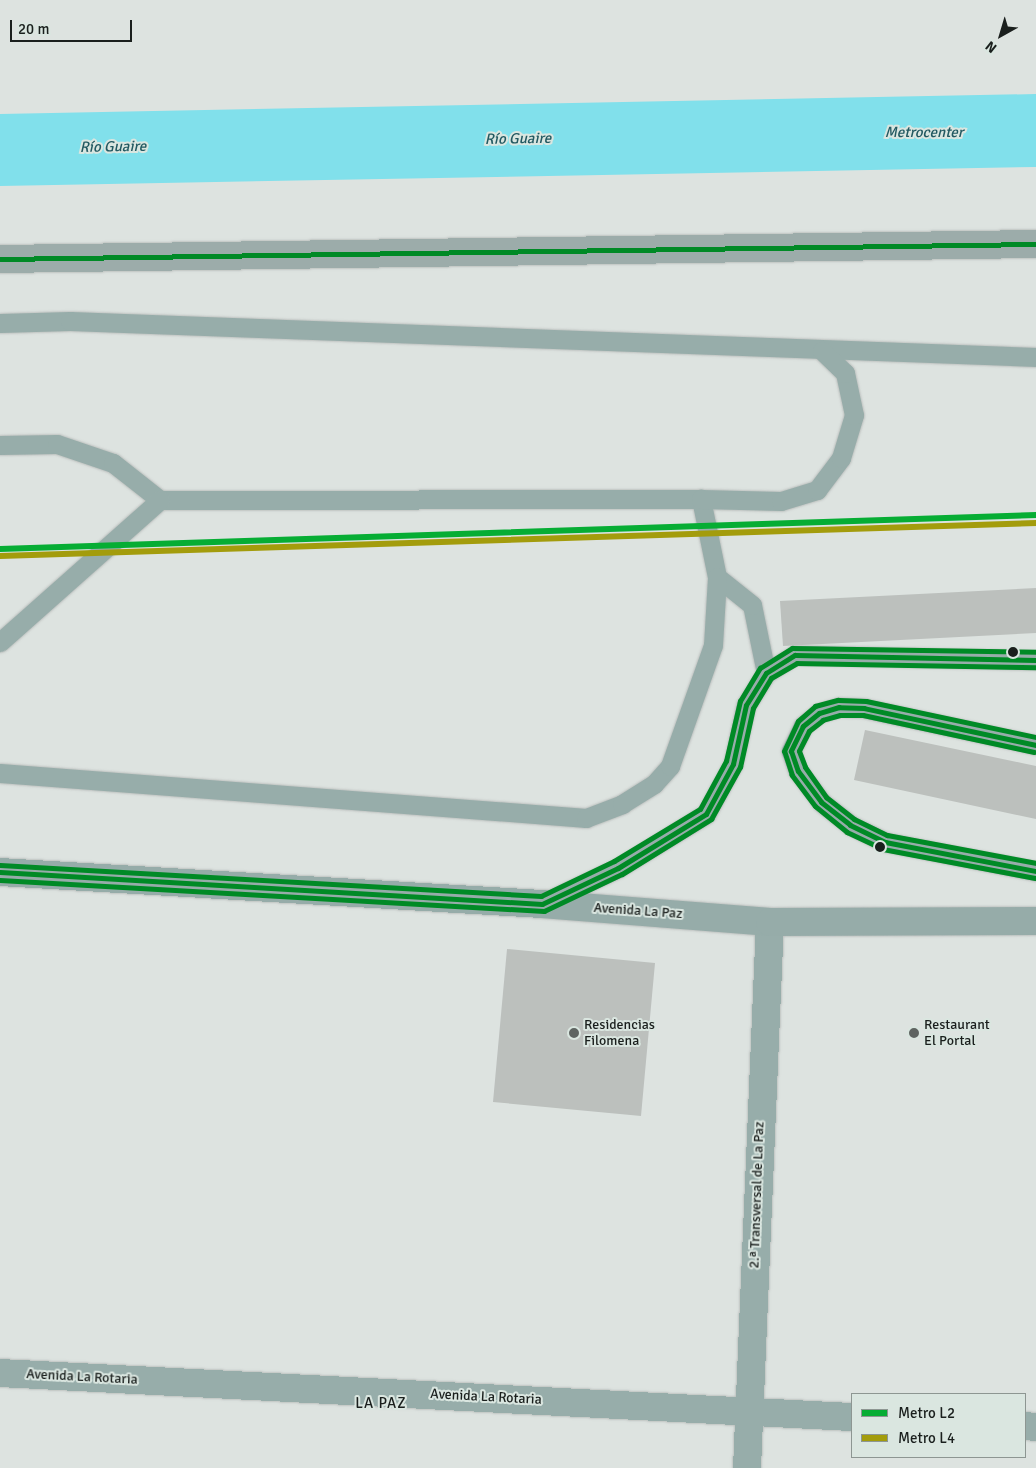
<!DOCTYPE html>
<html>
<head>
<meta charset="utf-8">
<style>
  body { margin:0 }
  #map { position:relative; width:1036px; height:1468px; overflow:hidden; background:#dde3e0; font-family:Signika,sans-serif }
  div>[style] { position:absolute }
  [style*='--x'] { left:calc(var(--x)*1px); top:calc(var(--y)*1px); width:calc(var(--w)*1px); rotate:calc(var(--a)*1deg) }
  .water>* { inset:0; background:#81e0eb }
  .building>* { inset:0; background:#bcc0bd }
  .roads { filter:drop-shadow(0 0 1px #bbbfbd) drop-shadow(0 0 1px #bbbfbd) }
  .service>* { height:19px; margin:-9.5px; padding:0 9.5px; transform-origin:9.5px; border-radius:9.5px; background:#97adaa }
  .minor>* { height:28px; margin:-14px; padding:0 14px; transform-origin:14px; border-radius:14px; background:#97adaa }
  .secondary>* { height:28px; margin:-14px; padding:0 14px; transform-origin:14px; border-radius:14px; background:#96aca9 }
  .motorway>* { height:28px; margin:-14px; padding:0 14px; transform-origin:14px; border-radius:14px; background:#9cacaa }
  .bus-1>* { height:5px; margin:-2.5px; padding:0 2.5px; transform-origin:2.5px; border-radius:2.5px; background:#008a26 }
  .bus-2>* { height:5px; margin:-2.5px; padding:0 2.5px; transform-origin:2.5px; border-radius:2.5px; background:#008a26 }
  .bus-3>* { height:5px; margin:-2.5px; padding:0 2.5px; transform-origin:2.5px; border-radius:2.5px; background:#008a26 }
  .metro-1>* { height:6px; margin:-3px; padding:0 3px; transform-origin:3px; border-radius:3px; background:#06ad34 }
  .metro-2>* { height:6px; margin:-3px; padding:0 3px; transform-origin:3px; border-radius:3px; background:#a39c0c }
  .dots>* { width:14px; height:14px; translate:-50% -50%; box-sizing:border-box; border:2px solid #dae6e0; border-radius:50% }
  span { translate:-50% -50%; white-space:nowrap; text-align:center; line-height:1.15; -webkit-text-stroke:4px #dae6e0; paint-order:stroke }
  .street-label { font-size:14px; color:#1a1f1d }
  .poi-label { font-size:14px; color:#1a1f1d }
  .left { translate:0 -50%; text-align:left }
  .water-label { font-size:15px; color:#225961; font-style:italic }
  .neighbourhood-label { font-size:15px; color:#1a1f1d; letter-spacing:1px }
  .legend { position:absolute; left:851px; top:1393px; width:175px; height:65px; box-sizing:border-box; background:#dae6e0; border:1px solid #8d9692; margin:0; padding:6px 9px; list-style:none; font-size:15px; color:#1a1f1d }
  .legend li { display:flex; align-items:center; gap:10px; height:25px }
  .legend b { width:25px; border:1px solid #8d9692 }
  .north { position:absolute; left:976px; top:10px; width:50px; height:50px; -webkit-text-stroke:4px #dae6e0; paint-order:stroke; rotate:219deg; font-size:14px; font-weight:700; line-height:20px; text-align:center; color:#1a1f1d }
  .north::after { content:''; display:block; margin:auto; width:18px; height:22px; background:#1a1f1d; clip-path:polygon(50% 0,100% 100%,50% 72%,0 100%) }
  .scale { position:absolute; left:10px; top:20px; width:122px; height:22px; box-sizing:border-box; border:2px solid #1a1f1d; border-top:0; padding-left:6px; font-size:15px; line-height:18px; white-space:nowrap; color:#1a1f1d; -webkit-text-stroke:4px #dae6e0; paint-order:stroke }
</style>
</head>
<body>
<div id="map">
  <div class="water">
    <div style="clip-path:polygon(1036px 94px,1036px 167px,0 186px,0 114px)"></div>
  </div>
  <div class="building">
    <div style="clip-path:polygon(1036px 588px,1036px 633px,783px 646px,780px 601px)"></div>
    <div style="clip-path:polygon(865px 730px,1036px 766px,1036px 819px,854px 780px)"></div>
    <div style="clip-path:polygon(507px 949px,655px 963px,641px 1116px,493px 1102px)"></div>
  </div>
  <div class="roads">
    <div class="service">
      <div style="--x:0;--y:323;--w:70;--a:-1.6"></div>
      <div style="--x:70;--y:321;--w:967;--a:2.13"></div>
      <div style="--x:0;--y:445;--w:57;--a:-1"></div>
      <div style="--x:57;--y:444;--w:59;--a:18.7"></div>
      <div style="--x:113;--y:463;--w:60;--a:38.2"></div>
      <div style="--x:160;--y:500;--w:541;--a:-0.11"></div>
      <div style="--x:0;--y:642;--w:214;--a:-41.6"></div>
      <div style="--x:766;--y:673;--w:69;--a:-101.6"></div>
      <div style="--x:752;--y:605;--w:45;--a:-141.3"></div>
      <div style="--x:717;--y:577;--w:80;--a:-101.6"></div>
      <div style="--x:701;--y:499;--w:80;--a:1.4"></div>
      <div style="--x:781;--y:501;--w:38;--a:-17"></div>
      <div style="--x:817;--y:490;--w:40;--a:-53"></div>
      <div style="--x:841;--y:458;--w:45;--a:-73.2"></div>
      <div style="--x:854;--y:415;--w:43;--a:-102.1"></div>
      <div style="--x:845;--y:373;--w:32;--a:-136"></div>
      <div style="--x:1036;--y:745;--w:176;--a:-167.9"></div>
      <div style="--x:864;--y:708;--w:25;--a:-178"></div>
      <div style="--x:839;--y:707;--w:21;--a:163"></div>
      <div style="--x:819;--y:713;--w:21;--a:141"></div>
      <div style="--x:803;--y:726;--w:28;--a:116"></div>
      <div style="--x:791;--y:751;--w:21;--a:71"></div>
      <div style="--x:798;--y:771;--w:39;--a:53"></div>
      <div style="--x:821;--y:802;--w:37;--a:38"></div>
      <div style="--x:850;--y:825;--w:39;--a:26"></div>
      <div style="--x:885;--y:842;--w:154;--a:10.9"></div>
      <div style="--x:0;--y:773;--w:588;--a:4.39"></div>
      <div style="--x:586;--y:818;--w:39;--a:-21"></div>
      <div style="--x:622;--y:804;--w:38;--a:-32"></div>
      <div style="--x:654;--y:784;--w:24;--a:-48"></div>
      <div style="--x:670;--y:766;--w:128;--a:-70.4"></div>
      <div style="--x:713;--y:645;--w:68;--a:-86.6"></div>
      <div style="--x:543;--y:903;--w:83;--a:-25"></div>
      <div style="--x:618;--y:868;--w:103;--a:-31.5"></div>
      <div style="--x:706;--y:814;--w:57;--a:-61.6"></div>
      <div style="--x:733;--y:764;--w:60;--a:-77.6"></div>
      <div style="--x:746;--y:705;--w:38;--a:-58"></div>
      <div style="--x:766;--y:673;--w:34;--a:-32"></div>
      <div style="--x:795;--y:655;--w:241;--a:1.2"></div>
    </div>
    <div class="minor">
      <div style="--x:0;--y:1373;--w:853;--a:2.96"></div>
      <div style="--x:1025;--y:1426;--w:11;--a:5"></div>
      <div style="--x:747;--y:1468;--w:546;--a:-87.59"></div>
    </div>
    <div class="secondary">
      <div style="--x:0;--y:872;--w:543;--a:3.38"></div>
      <div style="--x:542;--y:904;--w:229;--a:4.5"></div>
      <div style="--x:770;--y:922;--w:266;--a:-0.2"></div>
    </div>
    <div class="motorway">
      <div style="--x:0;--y:259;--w:1036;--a:-0.83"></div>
    </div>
  </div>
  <div class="bus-1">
    <div style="--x:0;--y:259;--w:1036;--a:-0.83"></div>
    <div style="--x:1036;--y:745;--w:176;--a:-167.9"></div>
    <div style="--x:864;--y:708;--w:25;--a:-178"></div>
    <div style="--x:839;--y:707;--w:21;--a:163"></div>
    <div style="--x:819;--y:713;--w:21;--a:141"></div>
    <div style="--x:803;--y:726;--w:28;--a:116"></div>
    <div style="--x:791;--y:751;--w:21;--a:71"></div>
    <div style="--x:798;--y:771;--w:39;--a:53"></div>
    <div style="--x:821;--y:802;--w:37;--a:38"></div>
    <div style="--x:850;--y:825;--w:39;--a:26"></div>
    <div style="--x:885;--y:842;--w:154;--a:10.9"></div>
    <div style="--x:0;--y:872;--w:543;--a:3.38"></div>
    <div style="--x:542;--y:904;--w:84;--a:-25.3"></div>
    <div style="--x:618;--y:868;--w:103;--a:-31.5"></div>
    <div style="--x:706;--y:814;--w:57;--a:-61.6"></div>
    <div style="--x:733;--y:764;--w:60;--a:-77.6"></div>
    <div style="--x:746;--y:705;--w:38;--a:-58"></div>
    <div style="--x:766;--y:673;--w:34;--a:-32"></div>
    <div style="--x:795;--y:655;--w:241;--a:1.2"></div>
  </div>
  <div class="bus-2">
    <div style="--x:1035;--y:878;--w:155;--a:-169.2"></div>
    <div style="--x:883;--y:849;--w:40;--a:-155"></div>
    <div style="--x:847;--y:832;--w:41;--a:-140.9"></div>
    <div style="--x:815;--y:806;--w:39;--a:-127"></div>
    <div style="--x:792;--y:775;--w:25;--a:-108"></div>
    <div style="--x:784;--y:751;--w:33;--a:-65"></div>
    <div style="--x:798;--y:721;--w:23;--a:-41"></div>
    <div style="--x:815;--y:706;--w:24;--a:-15"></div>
    <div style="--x:838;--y:700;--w:28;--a:2"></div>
    <div style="--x:866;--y:701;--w:174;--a:12"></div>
    <div style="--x:0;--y:880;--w:545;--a:3.26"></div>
    <div style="--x:544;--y:911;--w:86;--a:-25.4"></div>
    <div style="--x:622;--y:874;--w:105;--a:-31.7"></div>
    <div style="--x:711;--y:819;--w:60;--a:-60.9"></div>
    <div style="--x:740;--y:767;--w:60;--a:-77.6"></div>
    <div style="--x:753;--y:708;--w:35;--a:-59"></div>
    <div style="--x:771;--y:678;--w:30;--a:-30"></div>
    <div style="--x:797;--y:663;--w:239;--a:1"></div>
  </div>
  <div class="bus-3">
    <div style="--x:1034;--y:752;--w:175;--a:-167.8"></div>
    <div style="--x:863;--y:715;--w:23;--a:180"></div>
    <div style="--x:840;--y:715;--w:18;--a:164"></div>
    <div style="--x:823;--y:720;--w:18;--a:142"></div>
    <div style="--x:809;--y:731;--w:22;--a:117"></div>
    <div style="--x:799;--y:751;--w:17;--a:69"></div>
    <div style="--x:805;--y:767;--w:37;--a:55"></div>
    <div style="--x:826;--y:797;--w:36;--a:38"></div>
    <div style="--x:854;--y:819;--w:37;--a:26"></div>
    <div style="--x:887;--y:835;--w:152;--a:10.6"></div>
    <div style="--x:0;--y:865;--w:542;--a:3.28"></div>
    <div style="--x:541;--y:896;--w:81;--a:-25.6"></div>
    <div style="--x:614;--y:861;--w:100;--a:-31.2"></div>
    <div style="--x:700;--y:809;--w:55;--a:-61.6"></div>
    <div style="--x:726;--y:761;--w:62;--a:-76.9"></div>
    <div style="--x:740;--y:701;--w:39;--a:-59"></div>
    <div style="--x:760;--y:668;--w:38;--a:-32"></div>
    <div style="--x:792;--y:648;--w:244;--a:0.9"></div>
  </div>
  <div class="metro-1">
    <div style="--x:0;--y:549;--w:1037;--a:-1.88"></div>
  </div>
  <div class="metro-2">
    <div style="--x:0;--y:556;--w:1037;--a:-1.82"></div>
  </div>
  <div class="dots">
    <div style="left:1013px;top:652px;background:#1a1f1d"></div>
    <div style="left:880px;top:847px;background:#1a1f1d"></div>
    <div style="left:574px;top:1033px;background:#5e6461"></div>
    <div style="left:914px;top:1033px;background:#5e6461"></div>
  </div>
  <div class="street-label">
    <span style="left:638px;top:911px;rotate:4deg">Avenida La Paz</span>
    <span style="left:757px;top:1195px;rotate:-88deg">2.ª Transversal de La Paz</span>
    <span style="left:82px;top:1377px;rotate:3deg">Avenida La Rotaria</span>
    <span style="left:486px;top:1397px;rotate:3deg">Avenida La Rotaria</span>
  </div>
  <div class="poi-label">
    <span class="left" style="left:584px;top:1033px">Residencias<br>Filomena</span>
    <span class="left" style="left:924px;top:1033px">Restaurant<br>El Portal</span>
  </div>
  <div class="water-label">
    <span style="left:924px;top:133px">Metrocenter</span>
    <span style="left:518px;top:139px;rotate:-1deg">Río Guaire</span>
    <span style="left:113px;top:147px;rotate:-1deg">Río Guaire</span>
  </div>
  <div class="neighbourhood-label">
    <span style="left:381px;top:1404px">LA PAZ</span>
  </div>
  <ul class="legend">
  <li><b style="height:6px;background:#06ad34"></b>Metro L2</li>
  <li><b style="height:6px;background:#a39c0c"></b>Metro L4</li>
  </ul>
  <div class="north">N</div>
  <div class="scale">20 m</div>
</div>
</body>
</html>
